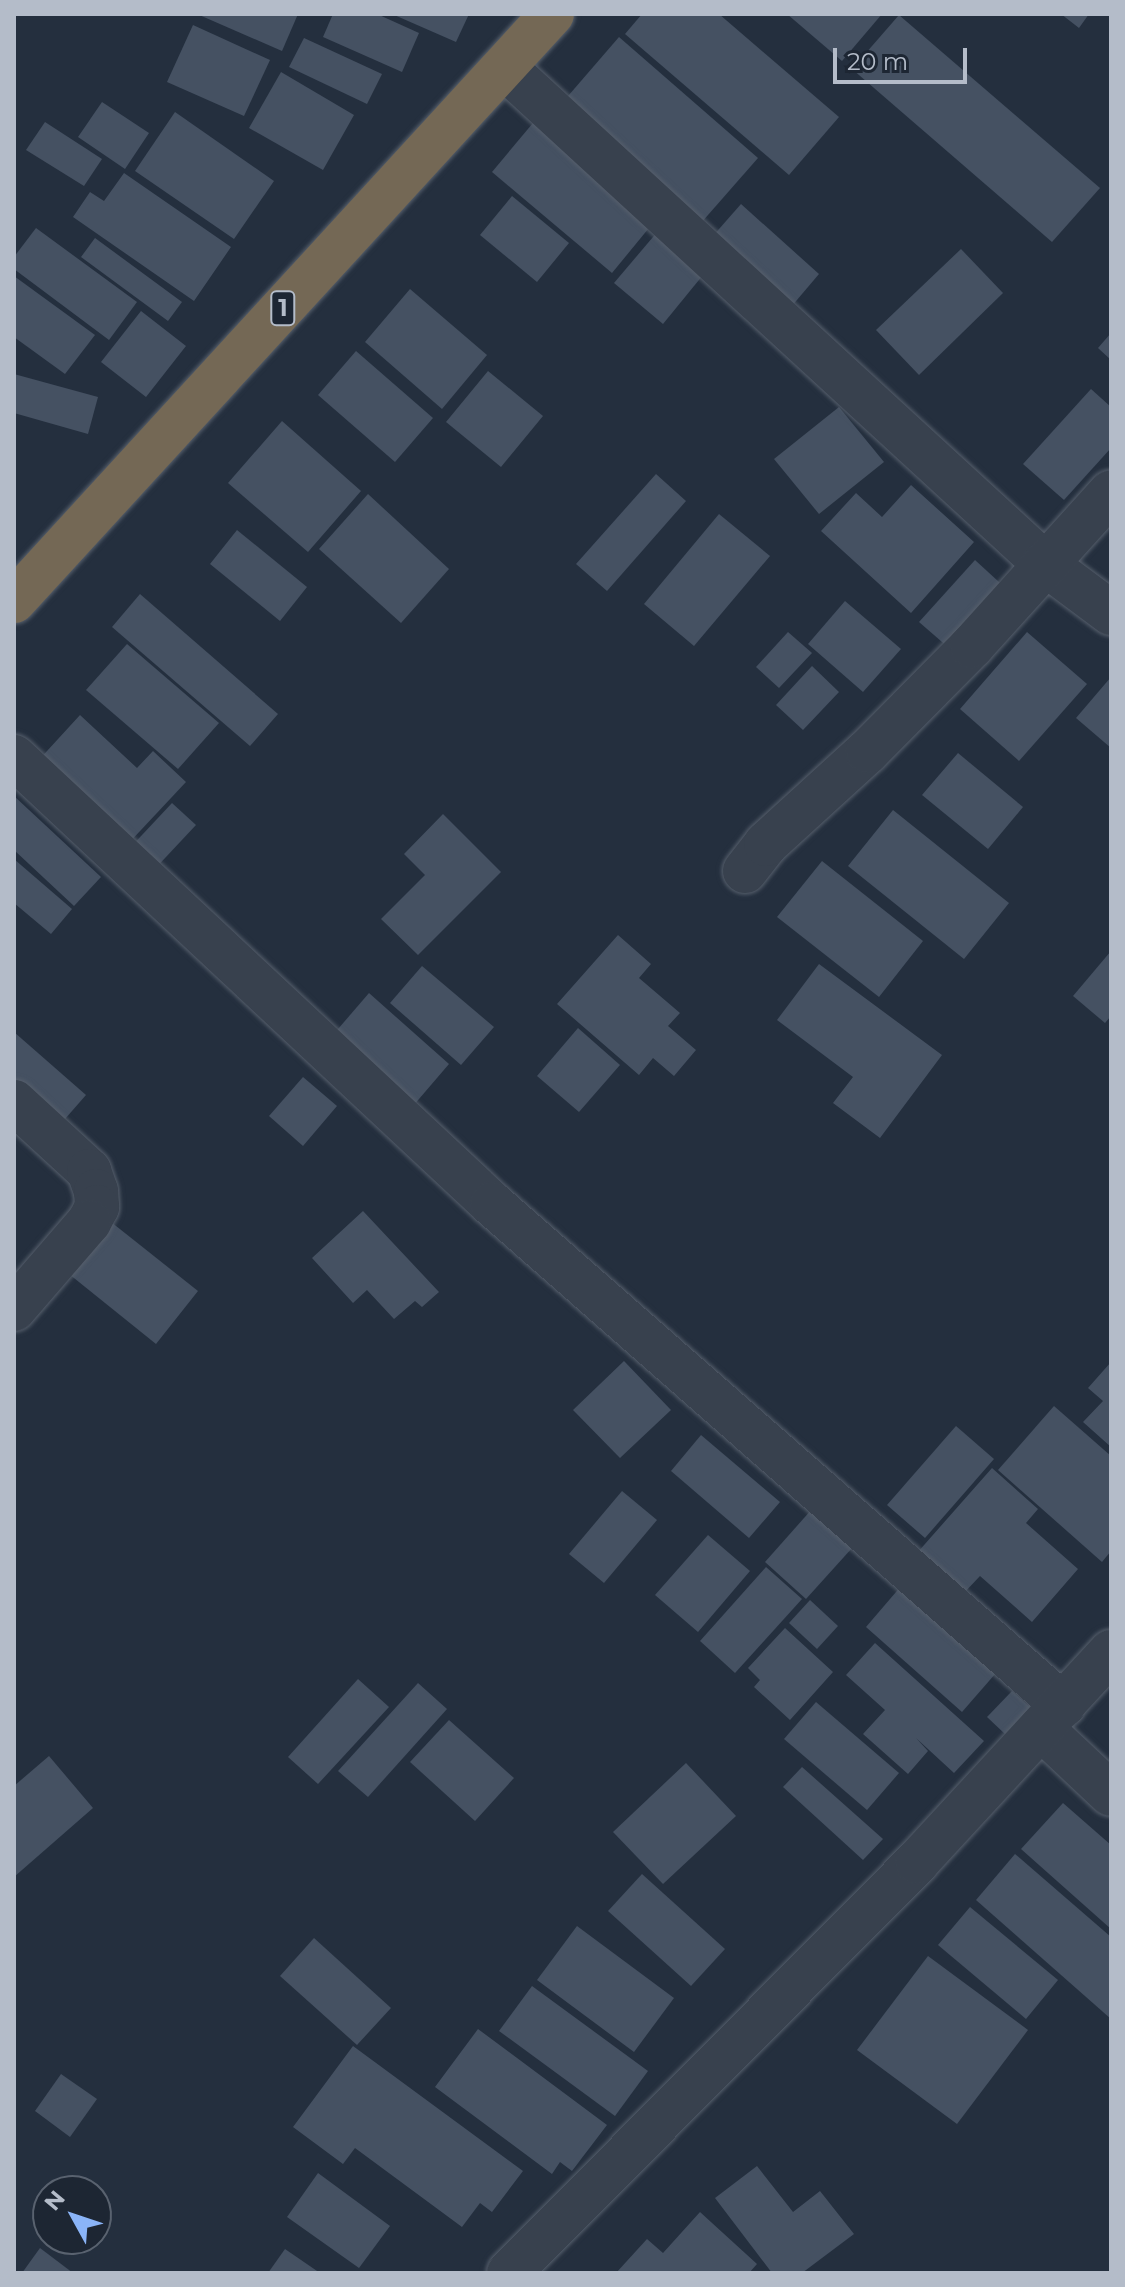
<!DOCTYPE html>
<html>
<head>
<meta charset="utf-8">
<style>
  body { margin:0 }
  #map { position:relative; width:1125px; height:2287px; overflow:hidden; background:#242f3e; font-family:Montserrat,sans-serif }
  div>[style] { position:absolute }
  [style*='--x'] { left:calc(var(--x)*1px); top:calc(var(--y)*1px); width:calc(var(--w)*1px); rotate:calc(var(--a)*1deg) }
  .building>* { inset:0; background:#455162 }
  .roads { filter:drop-shadow(0 0 2px #565f6c) drop-shadow(0 0 2px #565f6c) }
  .minor>* { height:44px; margin:-22px; padding:0 22px; transform-origin:22px; border-radius:22px; background:#38414e }
  .highway>* { height:44px; margin:-22px; padding:0 22px; transform-origin:22px; border-radius:22px; background:#746855 }
  span { translate:-50% -50%; white-space:nowrap; text-align:center; line-height:1.15; -webkit-text-stroke:6px #1d2633; paint-order:stroke }
  .shield-label span { padding:2px 6px; background:#1d2633; border:2px solid; border-radius:6px; -webkit-text-stroke-width:0 }
  .shield-label { font-size:24px; color:#b4bcc9; font-weight:700 }
  .frame { position:absolute; inset:0; border:16px solid #b4bcc9; pointer-events:none }
  .north { position:absolute; left:32px; top:2175px; width:80px; height:80px; box-sizing:border-box; background:#1d2633; border:2px solid #59626f; border-radius:50%; rotate:310deg; font-size:22px; font-weight:700; line-height:32px; text-align:center; color:#b4bcc9 }
  .north::after { content:''; display:block; margin:auto; width:28px; height:36px; background:#8ab4f8; clip-path:polygon(50% 0,100% 100%,50% 72%,0 100%) }
  .scale { position:absolute; left:833px; top:48px; width:134px; height:36px; box-sizing:border-box; border:4px solid #b4bcc9; border-top:0; padding-left:10px; font-size:24px; line-height:28px; white-space:nowrap; color:#b4bcc9; -webkit-text-stroke:6px #1d2633; paint-order:stroke }
</style>
</head>
<body>
<div id="map">
  <div class="building">
    <div style="clip-path:polygon(197px 14px,298px 14px,282px 51px)"></div>
    <div style="clip-path:polygon(333px 14px,377px 14px,419px 33px,402px 72px,323px 37px)"></div>
    <div style="clip-path:polygon(392px 14px,469px 14px,456px 42px)"></div>
    <div style="clip-path:polygon(642px 14px,719px 14px,839px 117px,789px 175px,625px 34px)"></div>
    <div style="clip-path:polygon(787px 14px,882px 14px,842px 61px)"></div>
    <div style="clip-path:polygon(1061px 14px,1089px 14px,1079px 28px)"></div>
    <div style="clip-path:polygon(899px 15px,1100px 188px,1052px 242px,852px 69px)"></div>
    <div style="clip-path:polygon(193px 25px,270px 60px,244px 116px,167px 82px)"></div>
    <div style="clip-path:polygon(619px 37px,758px 158px,701px 223px,562px 103px)"></div>
    <div style="clip-path:polygon(304px 38px,382px 74px,367px 104px,289px 67px)"></div>
    <div style="clip-path:polygon(281px 72px,354px 115px,323px 170px,249px 128px)"></div>
    <div style="clip-path:polygon(102px 102px,149px 133px,125px 169px,78px 137px)"></div>
    <div style="clip-path:polygon(175px 112px,274px 181px,234px 239px,135px 171px)"></div>
    <div style="clip-path:polygon(538px 117px,658px 217px,612px 273px,492px 172px)"></div>
    <div style="clip-path:polygon(45px 122px,102px 159px,84px 186px,26px 150px)"></div>
    <div style="clip-path:polygon(124px 173px,231px 247px,194px 301px,73px 217px,90px 192px,104px 201px)"></div>
    <div style="clip-path:polygon(512px 196px,569px 243px,537px 282px,480px 235px)"></div>
    <div style="clip-path:polygon(741px 204px,819px 274px,791px 307px,712px 237px)"></div>
    <div style="clip-path:polygon(664px 224px,712px 264px,663px 324px,614px 283px)"></div>
    <div style="clip-path:polygon(36px 228px,137px 302px,109px 340px,14px 269px,14px 257px)"></div>
    <div style="clip-path:polygon(95px 238px,182px 302px,168px 321px,81px 257px)"></div>
    <div style="clip-path:polygon(961px 249px,1003px 293px,919px 375px,876px 330px)"></div>
    <div style="clip-path:polygon(14px 276px,95px 335px,65px 374px,14px 337px)"></div>
    <div style="clip-path:polygon(410px 289px,487px 355px,442px 409px,365px 342px)"></div>
    <div style="clip-path:polygon(141px 311px,186px 346px,146px 397px,101px 362px)"></div>
    <div style="clip-path:polygon(1111px 333px,1111px 360px,1098px 348px)"></div>
    <div style="clip-path:polygon(356px 351px,433px 418px,395px 462px,318px 395px)"></div>
    <div style="clip-path:polygon(488px 371px,543px 416px,501px 467px,446px 422px)"></div>
    <div style="clip-path:polygon(14px 374px,98px 397px,88px 434px,14px 413px)"></div>
    <div style="clip-path:polygon(1091px 389px,1111px 407px,1111px 448px,1064px 500px,1023px 464px)"></div>
    <div style="clip-path:polygon(839px 407px,884px 462px,819px 514px,774px 459px)"></div>
    <div style="clip-path:polygon(282px 421px,361px 491px,308px 552px,228px 483px)"></div>
    <div style="clip-path:polygon(656px 474px,686px 501px,607px 591px,576px 564px)"></div>
    <div style="clip-path:polygon(911px 485px,974px 542px,911px 613px,821px 531px,856px 493px,882px 517px)"></div>
    <div style="clip-path:polygon(368px 494px,449px 569px,401px 623px,319px 549px)"></div>
    <div style="clip-path:polygon(719px 514px,770px 556px,694px 646px,644px 604px)"></div>
    <div style="clip-path:polygon(237px 530px,307px 587px,280px 621px,210px 564px)"></div>
    <div style="clip-path:polygon(975px 560px,1011px 593px,957px 655px,919px 622px)"></div>
    <div style="clip-path:polygon(140px 594px,278px 714px,250px 746px,112px 627px)"></div>
    <div style="clip-path:polygon(845px 601px,901px 649px,863px 692px,808px 644px)"></div>
    <div style="clip-path:polygon(788px 632px,812px 653px,779px 688px,756px 667px)"></div>
    <div style="clip-path:polygon(1027px 632px,1087px 684px,1019px 761px,960px 709px)"></div>
    <div style="clip-path:polygon(127px 644px,219px 723px,178px 769px,86px 690px)"></div>
    <div style="clip-path:polygon(812px 666px,839px 692px,803px 730px,776px 705px)"></div>
    <div style="clip-path:polygon(1111px 677px,1111px 748px,1076px 718px)"></div>
    <div style="clip-path:polygon(80px 715px,137px 768px,153px 751px,186px 782px,126px 846px,36px 763px)"></div>
    <div style="clip-path:polygon(958px 753px,1023px 807px,988px 849px,922px 795px)"></div>
    <div style="clip-path:polygon(14px 796px,101px 877px,74px 906px,14px 850px)"></div>
    <div style="clip-path:polygon(172px 803px,196px 825px,151px 873px,127px 851px)"></div>
    <div style="clip-path:polygon(893px 810px,1009px 903px,964px 959px,848px 866px)"></div>
    <div style="clip-path:polygon(443px 814px,501px 872px,418px 955px,381px 919px,425px 875px,404px 854px)"></div>
    <div style="clip-path:polygon(14px 859px,72px 909px,51px 934px,14px 903px)"></div>
    <div style="clip-path:polygon(822px 861px,923px 941px,879px 997px,777px 917px)"></div>
    <div style="clip-path:polygon(618px 935px,651px 964px,639px 978px,680px 1013px,668px 1026px,696px 1050px,674px 1076px,653px 1058px,639px 1075px,557px 1004px)"></div>
    <div style="clip-path:polygon(1111px 951px,1111px 1016px,1105px 1023px,1073px 996px)"></div>
    <div style="clip-path:polygon(819px 964px,942px 1055px,880px 1138px,833px 1103px,853px 1077px,777px 1020px)"></div>
    <div style="clip-path:polygon(422px 966px,494px 1027px,461px 1065px,390px 1003px)"></div>
    <div style="clip-path:polygon(369px 993px,449px 1064px,413px 1106px,332px 1036px)"></div>
    <div style="clip-path:polygon(578px 1028px,620px 1065px,579px 1112px,537px 1076px)"></div>
    <div style="clip-path:polygon(14px 1032px,86px 1095px,58px 1127px,14px 1089px)"></div>
    <div style="clip-path:polygon(303px 1077px,337px 1106px,303px 1146px,269px 1116px)"></div>
    <div style="clip-path:polygon(363px 1211px,439px 1292px,422px 1307px,415px 1301px,394px 1319px,367px 1290px,353px 1303px,312px 1258px)"></div>
    <div style="clip-path:polygon(106px 1218px,198px 1291px,156px 1344px,64px 1270px)"></div>
    <div style="clip-path:polygon(624px 1361px,671px 1410px,620px 1458px,573px 1410px)"></div>
    <div style="clip-path:polygon(1111px 1362px,1111px 1447px,1083px 1422px,1103px 1401px,1088px 1388px)"></div>
    <div style="clip-path:polygon(1054px 1406px,1111px 1456px,1111px 1551px,1102px 1562px,998px 1470px)"></div>
    <div style="clip-path:polygon(956px 1426px,994px 1459px,925px 1538px,887px 1505px)"></div>
    <div style="clip-path:polygon(701px 1435px,780px 1502px,749px 1538px,671px 1471px)"></div>
    <div style="clip-path:polygon(992px 1468px,1038px 1509px,1026px 1523px,1078px 1569px,1032px 1622px,980px 1576px,964px 1593px,917px 1553px)"></div>
    <div style="clip-path:polygon(622px 1491px,657px 1520px,604px 1583px,569px 1554px)"></div>
    <div style="clip-path:polygon(820px 1500px,862px 1537px,806px 1599px,765px 1562px)"></div>
    <div style="clip-path:polygon(708px 1535px,750px 1571px,698px 1632px,655px 1595px)"></div>
    <div style="clip-path:polygon(766px 1567px,802px 1599px,735px 1673px,700px 1641px)"></div>
    <div style="clip-path:polygon(908px 1578px,996px 1673px,962px 1712px,866px 1627px)"></div>
    <div style="clip-path:polygon(810px 1600px,838px 1626px,817px 1649px,789px 1623px)"></div>
    <div style="clip-path:polygon(785px 1628px,833px 1672px,790px 1720px,754px 1687px,760px 1680px,748px 1668px)"></div>
    <div style="clip-path:polygon(875px 1643px,984px 1741px,954px 1773px,916px 1738px,928px 1751px,908px 1774px,863px 1734px,885px 1710px,846px 1675px)"></div>
    <div style="clip-path:polygon(358px 1679px,389px 1707px,318px 1784px,288px 1757px)"></div>
    <div style="clip-path:polygon(418px 1683px,447px 1709px,368px 1797px,338px 1771px)"></div>
    <div style="clip-path:polygon(1012px 1691px,1031px 1708px,1006px 1735px,987px 1717px)"></div>
    <div style="clip-path:polygon(816px 1702px,899px 1773px,867px 1810px,784px 1739px)"></div>
    <div style="clip-path:polygon(449px 1720px,514px 1778px,475px 1821px,410px 1762px)"></div>
    <div style="clip-path:polygon(49px 1756px,93px 1808px,14px 1877px,14px 1786px)"></div>
    <div style="clip-path:polygon(686px 1763px,736px 1816px,663px 1884px,613px 1832px)"></div>
    <div style="clip-path:polygon(802px 1767px,883px 1839px,863px 1860px,783px 1787px)"></div>
    <div style="clip-path:polygon(1063px 1803px,1111px 1845px,1111px 1929px,1021px 1849px)"></div>
    <div style="clip-path:polygon(1015px 1854px,1111px 1937px,1111px 2019px,976px 1900px)"></div>
    <div style="clip-path:polygon(642px 1874px,725px 1949px,691px 1986px,608px 1911px)"></div>
    <div style="clip-path:polygon(970px 1907px,1058px 1980px,1026px 2019px,938px 1945px)"></div>
    <div style="clip-path:polygon(577px 1926px,674px 1998px,634px 2052px,537px 1980px)"></div>
    <div style="clip-path:polygon(314px 1938px,391px 2008px,357px 2045px,280px 1976px)"></div>
    <div style="clip-path:polygon(928px 1956px,1028px 2030px,957px 2124px,857px 2050px)"></div>
    <div style="clip-path:polygon(532px 1986px,648px 2071px,615px 2116px,499px 2031px)"></div>
    <div style="clip-path:polygon(478px 2029px,607px 2125px,572px 2171px,560px 2162px,552px 2174px,435px 2087px)"></div>
    <div style="clip-path:polygon(353px 2046px,523px 2171px,492px 2212px,480px 2203px,462px 2227px,355px 2148px,343px 2164px,293px 2127px)"></div>
    <div style="clip-path:polygon(61px 2074px,97px 2099px,70px 2137px,35px 2111px)"></div>
    <div style="clip-path:polygon(757px 2166px,793px 2212px,820px 2191px,854px 2234px,802px 2273px,772px 2273px,715px 2198px)"></div>
    <div style="clip-path:polygon(318px 2173px,390px 2226px,359px 2268px,287px 2217px)"></div>
    <div style="clip-path:polygon(700px 2212px,757px 2264px,749px 2273px,616px 2273px,647px 2239px,663px 2253px)"></div>
    <div style="clip-path:polygon(40px 2248px,73px 2273px,22px 2273px)"></div>
    <div style="clip-path:polygon(285px 2249px,320px 2273px,268px 2273px)"></div>
  </div>
  <div class="roads">
    <div class="minor">
      <div style="--x:504;--y:67;--w:733;--a:42.57"></div>
      <div style="--x:1044;--y:563;--w:84;--a:36.7"></div>
      <div style="--x:14;--y:757;--w:654;--a:43.08"></div>
      <div style="--x:492;--y:1204;--w:760;--a:41.26"></div>
      <div style="--x:745;--y:871;--w:34;--a:-52"></div>
      <div style="--x:766;--y:844;--w:138;--a:-42.4"></div>
      <div style="--x:868;--y:751;--w:148;--a:-45.3"></div>
      <div style="--x:972;--y:646;--w:207;--a:-47.9"></div>
      <div style="--x:14;--y:1102;--w:102;--a:42.6"></div>
      <div style="--x:89;--y:1171;--w:21;--a:71"></div>
      <div style="--x:96;--y:1191;--w:16;--a:86"></div>
      <div style="--x:97;--y:1207;--w:17;--a:118"></div>
      <div style="--x:89;--y:1222;--w:115;--a:130.8"></div>
      <div style="--x:1041;--y:1728;--w:96;--a:43.3"></div>
      <div style="--x:509;--y:2273;--w:579;--a:-45.21"></div>
      <div style="--x:917;--y:1862;--w:286;--a:-47.3"></div>
    </div>
    <div class="highway">
      <div style="--x:14;--y:601;--w:796;--a:-47.49"></div>
    </div>
  </div>
  <div class="shield-label">
    <span style="left:283px;top:308px">1</span>
  </div>
  <div class="frame"></div>
  <div class="north">N</div>
  <div class="scale">20 m</div>
</div>
</body>
</html>
